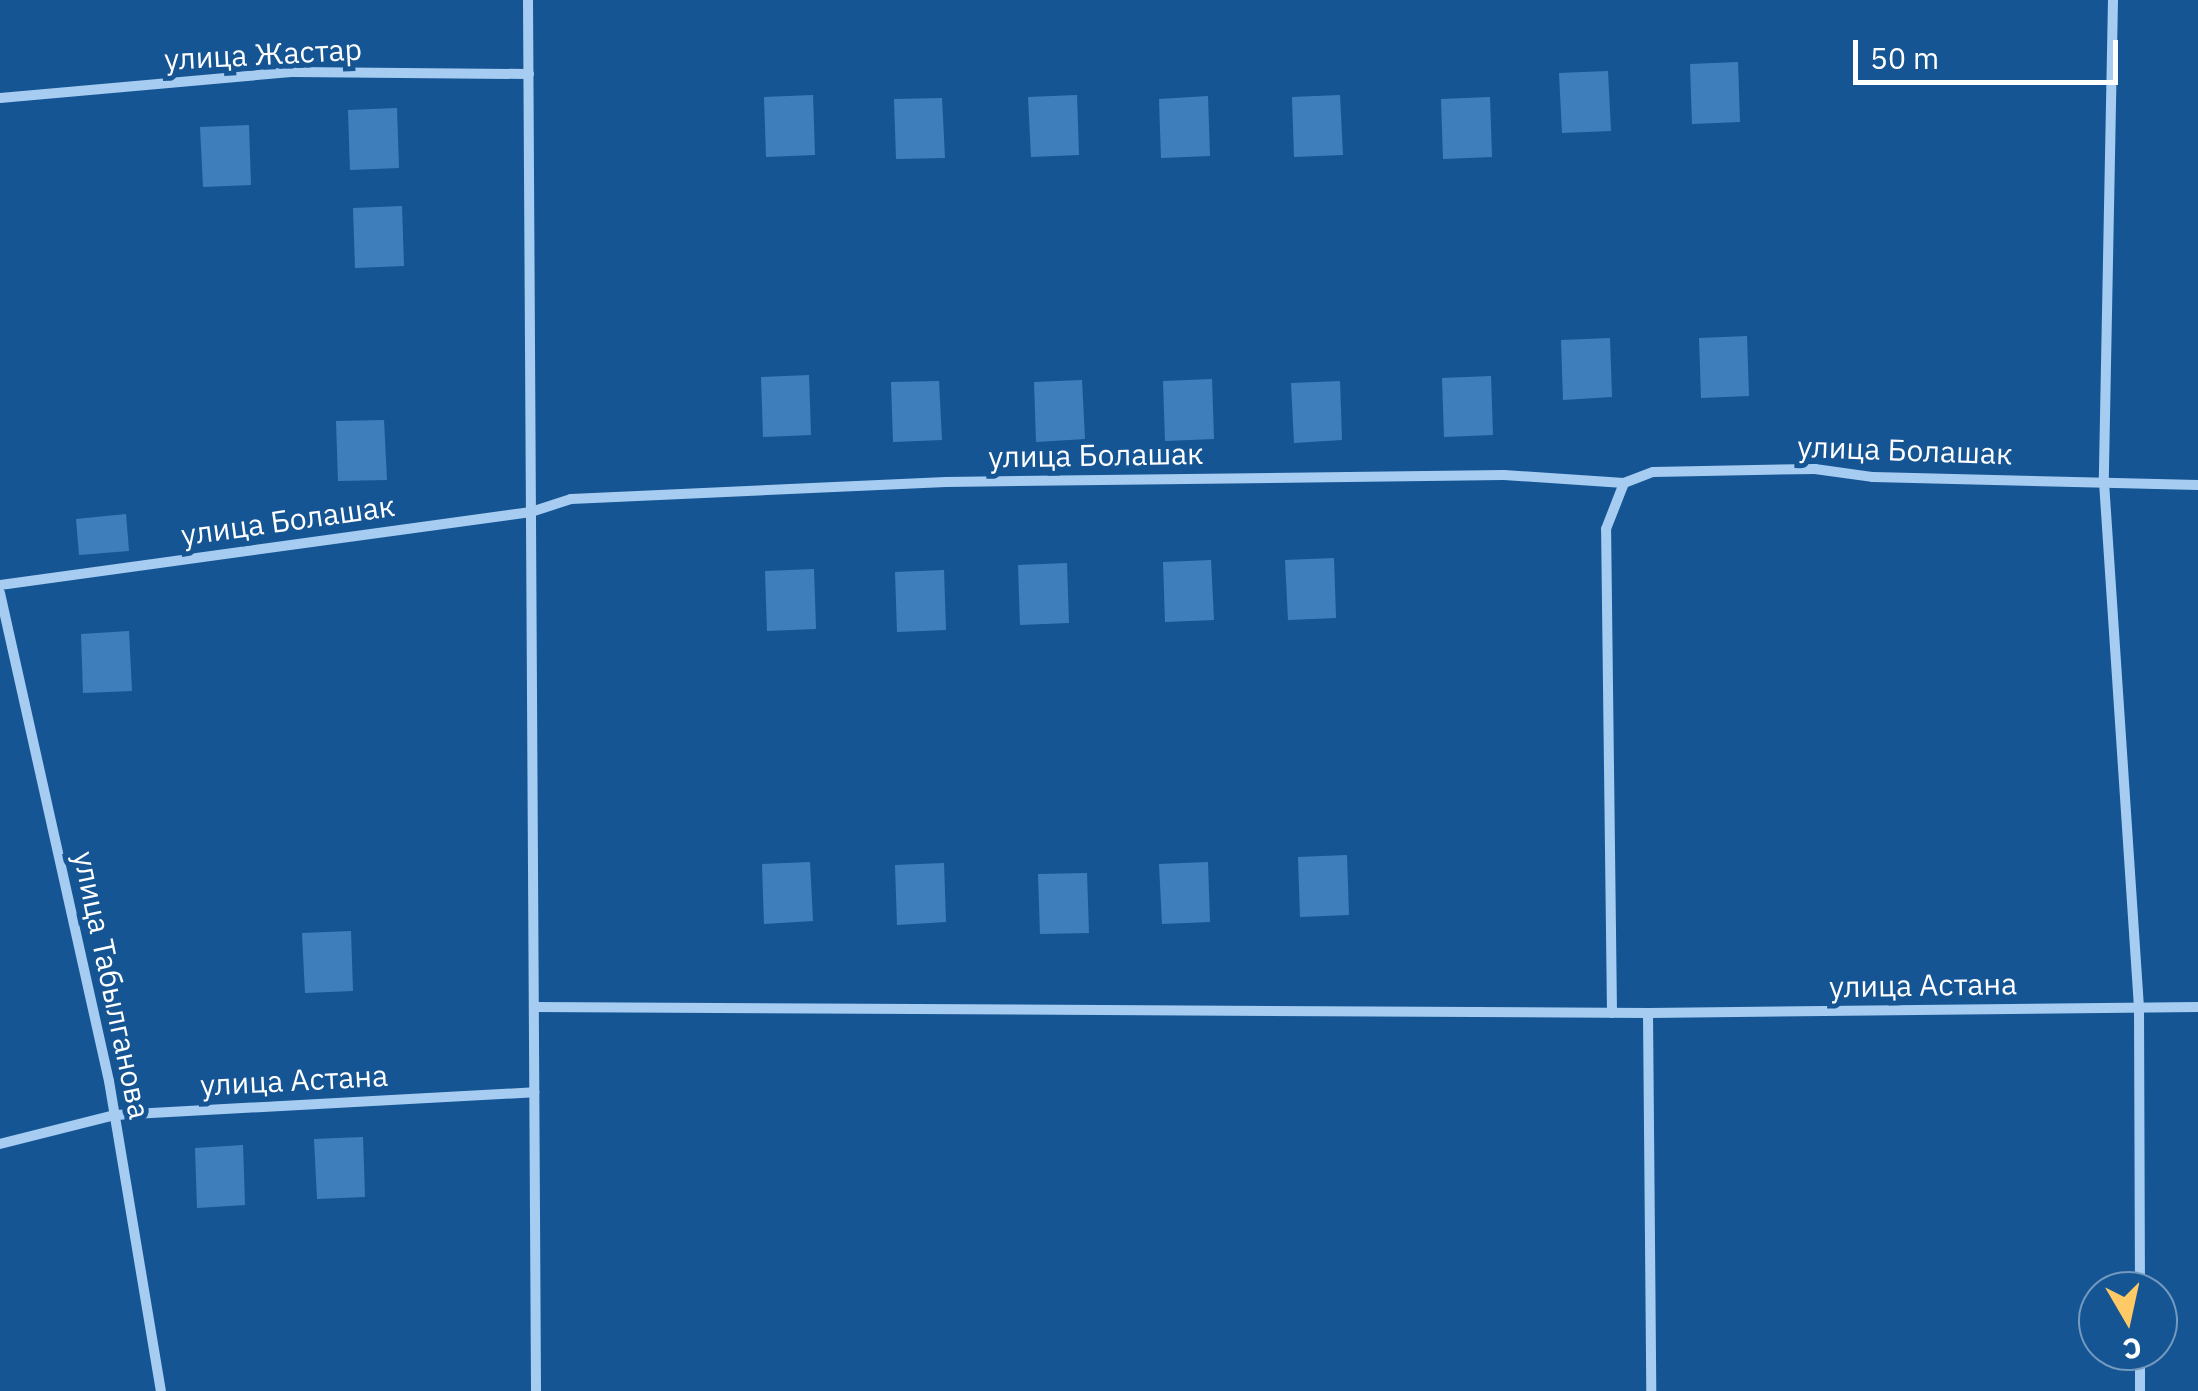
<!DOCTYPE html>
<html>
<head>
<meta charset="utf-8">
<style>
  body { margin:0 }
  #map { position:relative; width:2198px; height:1391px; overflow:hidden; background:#165594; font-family:"IBM Plex Sans",sans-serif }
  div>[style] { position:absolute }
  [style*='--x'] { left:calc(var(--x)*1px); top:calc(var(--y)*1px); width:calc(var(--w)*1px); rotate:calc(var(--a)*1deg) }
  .building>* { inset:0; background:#3e7fbb }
  .minor>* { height:10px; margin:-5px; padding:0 5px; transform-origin:5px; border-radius:5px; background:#a6cdf1 }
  span { translate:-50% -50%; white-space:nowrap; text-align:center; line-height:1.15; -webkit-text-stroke:10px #165594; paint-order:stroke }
  .street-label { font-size:30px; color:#fff }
  .north { position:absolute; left:2078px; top:1271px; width:100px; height:100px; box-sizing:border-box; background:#165594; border:2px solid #7399bf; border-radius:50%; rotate:171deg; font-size:28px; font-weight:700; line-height:40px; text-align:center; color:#fff }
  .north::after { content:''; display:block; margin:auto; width:35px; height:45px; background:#ffc966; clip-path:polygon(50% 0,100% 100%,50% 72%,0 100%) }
  .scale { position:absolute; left:1853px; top:40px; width:265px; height:45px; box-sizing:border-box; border:5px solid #fff; border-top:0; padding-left:12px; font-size:30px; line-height:35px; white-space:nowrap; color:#fff; -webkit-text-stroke:8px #165594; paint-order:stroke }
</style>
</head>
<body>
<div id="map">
  <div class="building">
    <div style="clip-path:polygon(1738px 62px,1740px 122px,1692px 124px,1690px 64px)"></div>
    <div style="clip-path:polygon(1608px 71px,1611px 131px,1562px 133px,1559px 73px)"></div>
    <div style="clip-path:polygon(813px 95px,815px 155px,766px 157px,764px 97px)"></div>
    <div style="clip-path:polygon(1077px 95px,1079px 155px,1031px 157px,1028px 97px)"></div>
    <div style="clip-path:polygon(1340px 95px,1343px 155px,1294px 157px,1292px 97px)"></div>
    <div style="clip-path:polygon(1208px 96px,1210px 156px,1161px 158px,1159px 99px)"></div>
    <div style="clip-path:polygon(1490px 97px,1492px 157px,1443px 159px,1441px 99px)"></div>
    <div style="clip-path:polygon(942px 98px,945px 158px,896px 159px,894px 99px)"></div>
    <div style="clip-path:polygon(397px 108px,399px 168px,350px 170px,348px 110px)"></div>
    <div style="clip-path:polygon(249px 125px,251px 185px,203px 187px,200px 127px)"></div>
    <div style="clip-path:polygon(402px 206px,404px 266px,355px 268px,353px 208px)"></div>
    <div style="clip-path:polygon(1747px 336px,1749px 396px,1701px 398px,1699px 338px)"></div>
    <div style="clip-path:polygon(1610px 338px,1612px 397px,1563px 400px,1561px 340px)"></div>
    <div style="clip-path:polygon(809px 375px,811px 435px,763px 437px,761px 377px)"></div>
    <div style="clip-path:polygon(1491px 376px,1493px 435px,1444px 437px,1442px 378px)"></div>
    <div style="clip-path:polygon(1212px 379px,1214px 439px,1165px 441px,1163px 381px)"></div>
    <div style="clip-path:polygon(1082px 380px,1085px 439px,1036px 442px,1034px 382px)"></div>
    <div style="clip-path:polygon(939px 381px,942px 440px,893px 442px,891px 382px)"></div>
    <div style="clip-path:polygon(1340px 381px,1342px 440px,1294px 443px,1291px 383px)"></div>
    <div style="clip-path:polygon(384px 420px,387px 480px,338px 481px,336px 421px)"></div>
    <div style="clip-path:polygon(126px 514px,129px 551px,79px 555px,76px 519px)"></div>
    <div style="clip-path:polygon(1334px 558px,1336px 618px,1288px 620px,1285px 560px)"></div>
    <div style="clip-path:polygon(1211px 560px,1214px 620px,1165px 622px,1163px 562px)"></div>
    <div style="clip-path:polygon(1067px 563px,1069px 623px,1020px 625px,1018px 565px)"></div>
    <div style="clip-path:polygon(814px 569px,816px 629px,767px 631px,765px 571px)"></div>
    <div style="clip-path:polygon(944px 570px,946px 630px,897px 632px,895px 572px)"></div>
    <div style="clip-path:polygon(129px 631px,132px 691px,83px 693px,81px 634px)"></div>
    <div style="clip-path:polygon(1347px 855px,1349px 915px,1300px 917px,1298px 857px)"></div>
    <div style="clip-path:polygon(810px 862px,813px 921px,764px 924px,762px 864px)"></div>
    <div style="clip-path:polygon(1208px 862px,1210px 922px,1162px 924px,1159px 864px)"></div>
    <div style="clip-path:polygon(944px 863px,946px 922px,897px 925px,895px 865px)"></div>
    <div style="clip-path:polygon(1087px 873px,1089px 933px,1040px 934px,1038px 874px)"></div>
    <div style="clip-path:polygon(351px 931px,353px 991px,305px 993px,302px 933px)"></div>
    <div style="clip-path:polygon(363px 1137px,365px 1197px,317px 1199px,314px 1139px)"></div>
    <div style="clip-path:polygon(243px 1145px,245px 1205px,197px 1208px,195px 1148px)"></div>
  </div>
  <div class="minor">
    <div style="--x:528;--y:0;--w:1391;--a:89.67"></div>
    <div style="--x:2113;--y:0;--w:482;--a:91.1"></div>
    <div style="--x:2104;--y:482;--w:527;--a:86.19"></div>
    <div style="--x:2139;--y:1008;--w:283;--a:89.8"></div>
    <div style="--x:0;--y:98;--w:295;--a:-5.1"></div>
    <div style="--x:294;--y:72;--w:235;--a:0.5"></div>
    <div style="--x:0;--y:585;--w:536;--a:-7.83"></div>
    <div style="--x:531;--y:512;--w:42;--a:-18"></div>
    <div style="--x:571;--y:499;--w:375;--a:-2.6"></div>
    <div style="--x:946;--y:482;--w:558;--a:-0.72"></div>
    <div style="--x:1504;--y:475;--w:120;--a:3.8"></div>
    <div style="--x:1624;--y:483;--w:31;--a:-21"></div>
    <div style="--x:1653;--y:472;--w:162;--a:-1.1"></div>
    <div style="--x:1815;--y:469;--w:59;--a:7.9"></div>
    <div style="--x:1873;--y:477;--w:325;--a:1.4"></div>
    <div style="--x:0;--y:593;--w:500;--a:77.41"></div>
    <div style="--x:109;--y:1081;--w:314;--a:80.5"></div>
    <div style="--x:534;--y:1007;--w:1114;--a:0.31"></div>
    <div style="--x:1648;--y:1013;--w:378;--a:89.5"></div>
    <div style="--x:1612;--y:1013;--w:484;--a:-90.7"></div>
    <div style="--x:1606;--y:529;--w:49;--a:-68.6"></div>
    <div style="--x:1648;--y:1013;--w:550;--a:-0.63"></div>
    <div style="--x:0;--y:1144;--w:119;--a:-14.2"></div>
    <div style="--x:115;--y:1115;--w:420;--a:-3.1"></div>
    <div style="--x:2140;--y:1351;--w:40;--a:90"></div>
  </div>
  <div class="street-label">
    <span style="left:263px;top:54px;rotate:-3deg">улица Жастар</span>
    <span style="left:1905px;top:450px;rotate:2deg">улица Болашак</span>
    <span style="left:1096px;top:455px;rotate:-1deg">улица Болашак</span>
    <span style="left:288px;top:520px;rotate:-8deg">улица Болашак</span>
    <span style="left:112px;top:985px;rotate:78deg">улица Табылганова</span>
    <span style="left:1923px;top:985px;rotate:-1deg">улица Астана</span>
    <span style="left:294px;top:1080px;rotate:-3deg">улица Астана</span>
  </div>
  <div class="north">С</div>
  <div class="scale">50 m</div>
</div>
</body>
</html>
